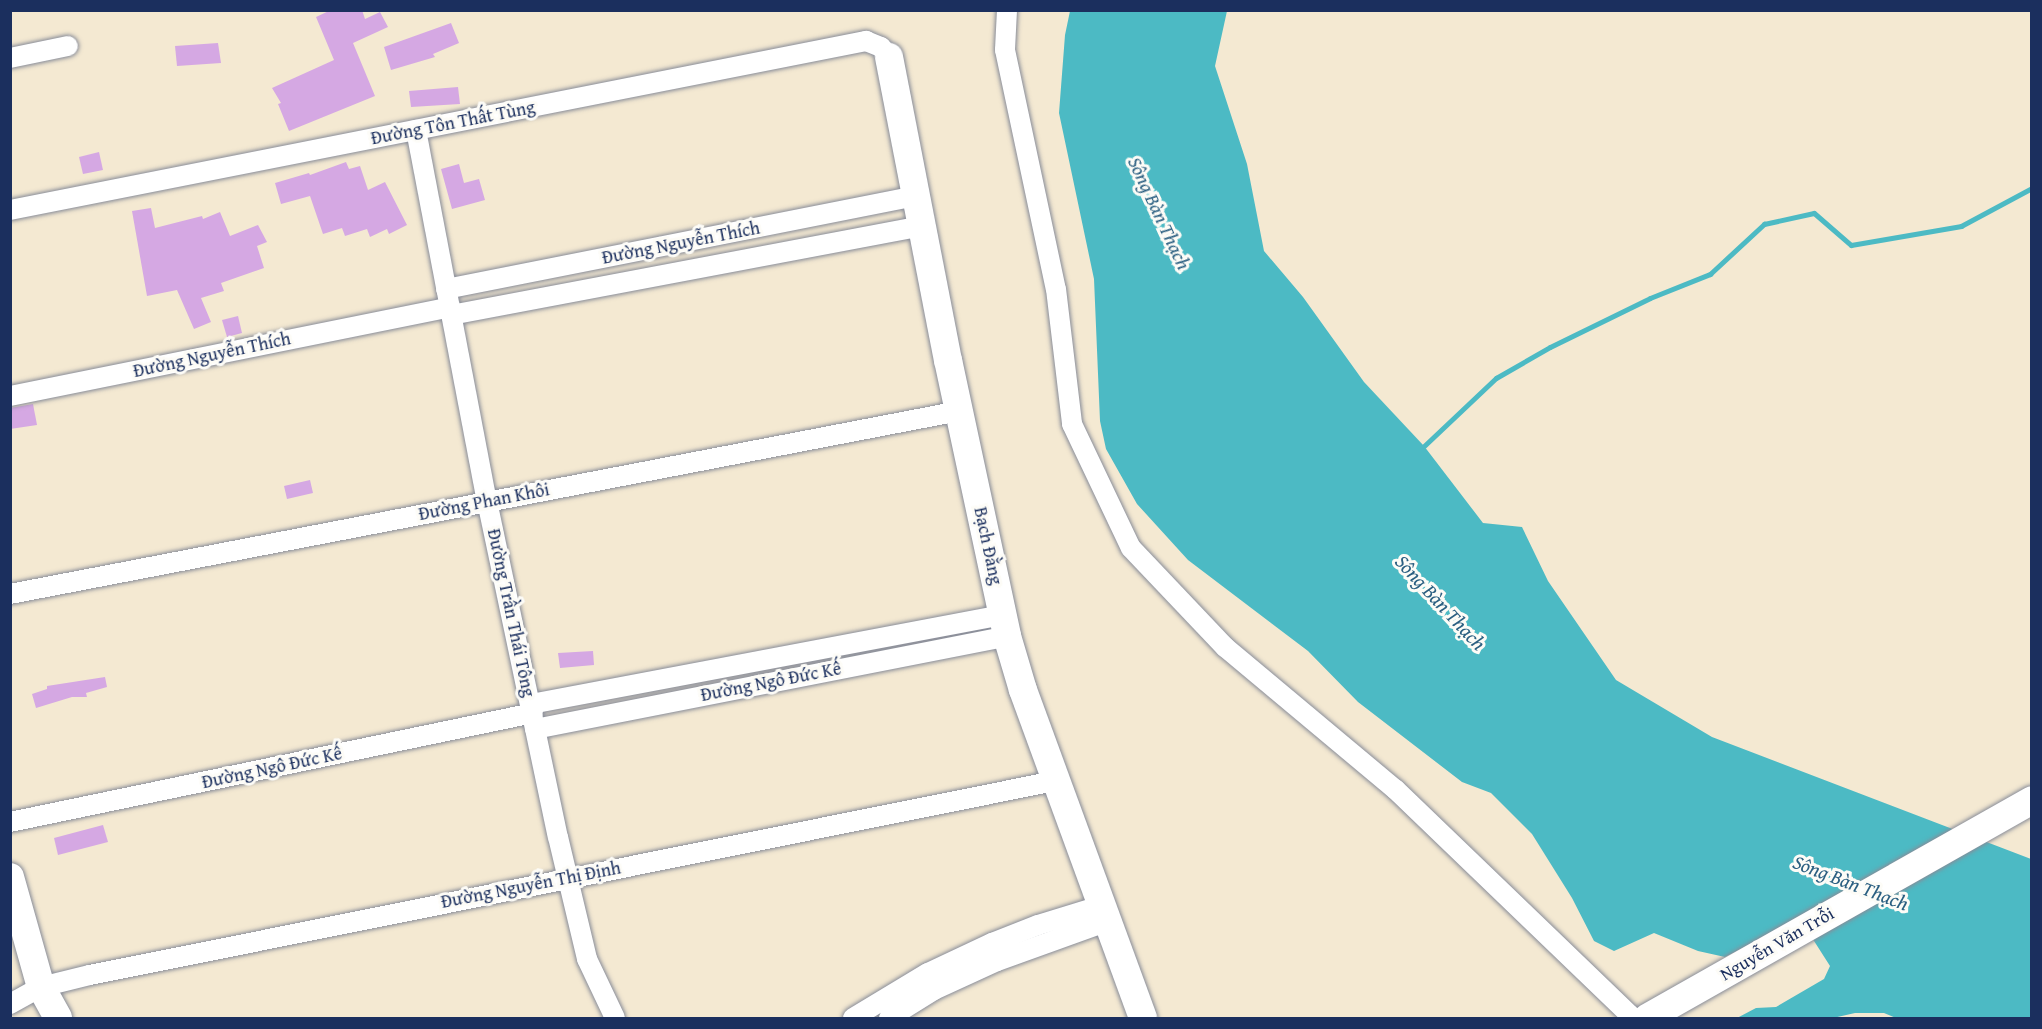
<!DOCTYPE html>
<html>
<head>
<meta charset="utf-8">
<style>
  body { margin:0 }
  #map { position:relative; width:2042px; height:1029px; overflow:hidden; background:#f4e9d2; font-family:"Gentium Book Plus",serif }
  div>[style] { position:absolute }
  [style*='--x'] { left:calc(var(--x)*1px); top:calc(var(--y)*1px); width:calc(var(--w)*1px); rotate:calc(var(--a)*1deg) }
  .water>* { inset:0; background:#4cbac4 }
  .stream>* { height:5px; margin:-2.5px; padding:0 2.5px; transform-origin:2.5px; border-radius:2.5px; background:#4cbac4 }
  .building>* { inset:0; background:#d5a8e3 }
  .roads { filter:drop-shadow(0 0 2px #888c98) drop-shadow(0 0 2px #888c98) }
  .street>* { height:20px; margin:-10px; padding:0 10px; transform-origin:10px; border-radius:10px; background:#fff }
  .secondary>* { height:28px; margin:-14px; padding:0 14px; transform-origin:14px; border-radius:14px; background:#fff }
  span { translate:-50% -50%; white-space:nowrap; text-align:center; line-height:1.15; -webkit-text-stroke:6px #fdfcf7; paint-order:stroke }
  .street-label { font-size:18px; color:#1b2f5e }
  .water-label { font-size:20px; color:#2c6082; font-style:italic }
  .frame { position:absolute; inset:0; border:12px solid #1b2f5e; pointer-events:none }
</style>
</head>
<body>
<div id="map">
  <div class="water">
    <div style="clip-path:polygon(1070px 11px,1227px 11px,1215px 66px,1247px 164px,1264px 251px,1303px 297px,1364px 382px,1424px 446px,1483px 523px,1522px 527px,1548px 581px,1616px 680px,1712px 737px,2031px 859px,2031px 1018px,1896px 1018px,1884px 1013px,1855px 1013px,1833px 1018px,1737px 1018px,1756px 1008px,1776px 1007px,1824px 979px,1830px 966px,1800px 919px,1725px 957px,1698px 951px,1654px 933px,1614px 951px,1594px 941px,1572px 898px,1532px 834px,1491px 793px,1462px 782px,1358px 702px,1308px 651px,1188px 560px,1137px 504px,1106px 449px,1100px 421px,1094px 279px,1059px 113px,1065px 35px)"></div>
  </div>
  <div class="stream">
    <div style="--x:1424;--y:446;--w:99;--a:-43.4"></div>
    <div style="--x:1496;--y:378;--w:62;--a:-29.9"></div>
    <div style="--x:1550;--y:347;--w:111;--a:-26.1"></div>
    <div style="--x:1650;--y:298;--w:65;--a:-21.8"></div>
    <div style="--x:1710;--y:274;--w:74;--a:-42.8"></div>
    <div style="--x:1764;--y:224;--w:51;--a:-12.4"></div>
    <div style="--x:1814;--y:213;--w:49;--a:40.9"></div>
    <div style="--x:1851;--y:245;--w:112;--a:-9.8"></div>
    <div style="--x:1961;--y:226;--w:81;--a:-28.2"></div>
  </div>
  <div class="building">
    <div style="clip-path:polygon(331px 10px,362px 10px,365px 19px,380px 12px,388px 27px,353px 43px,375px 96px,289px 131px,278px 104px,281px 103px,272px 88px,334px 60px,316px 17px)"></div>
    <div style="clip-path:polygon(451px 23px,459px 43px,433px 54px,435px 57px,391px 70px,384px 47px)"></div>
    <div style="clip-path:polygon(218px 43px,221px 63px,177px 66px,175px 46px)"></div>
    <div style="clip-path:polygon(458px 87px,460px 104px,411px 107px,409px 91px)"></div>
    <div style="clip-path:polygon(99px 152px,103px 170px,83px 174px,79px 157px)"></div>
    <div style="clip-path:polygon(346px 162px,349px 169px,360px 166px,368px 190px,385px 182px,407px 225px,389px 234px,387px 229px,370px 237px,367px 229px,345px 236px,342px 228px,323px 234px,310px 196px,281px 204px,275px 183px,309px 173px,310px 175px)"></div>
    <div style="clip-path:polygon(459px 164px,464px 183px,479px 179px,485px 200px,452px 209px,441px 169px)"></div>
    <div style="clip-path:polygon(151px 208px,155px 228px,202px 216px,203px 219px,220px 212px,230px 236px,258px 225px,267px 242px,257px 246px,264px 268px,221px 283px,224px 291px,201px 298px,211px 322px,194px 329px,177px 290px,147px 296px,132px 211px)"></div>
    <div style="clip-path:polygon(238px 316px,242px 333px,227px 337px,222px 320px)"></div>
    <div style="clip-path:polygon(33px 404px,37px 425px,10px 429px,10px 408px)"></div>
    <div style="clip-path:polygon(310px 480px,313px 493px,287px 499px,284px 486px)"></div>
    <div style="clip-path:polygon(593px 651px,594px 665px,560px 668px,558px 653px)"></div>
    <div style="clip-path:polygon(105px 677px,107px 687px,86px 693px,87px 697px,72px 697px,36px 708px,32px 694px,47px 689px,47px 686px)"></div>
    <div style="clip-path:polygon(103px 825px,108px 842px,58px 855px,54px 838px)"></div>
  </div>
  <div class="roads">
    <div class="street">
      <div style="--x:1007;--y:10;--w:40;--a:92.9"></div>
      <div style="--x:1005;--y:50;--w:244;--a:78"></div>
      <div style="--x:1056;--y:289;--w:136;--a:83.2"></div>
      <div style="--x:1072;--y:424;--w:137;--a:64.6"></div>
      <div style="--x:1131;--y:548;--w:137;--a:46.5"></div>
      <div style="--x:1225;--y:647;--w:222;--a:39.9"></div>
      <div style="--x:1395;--y:789;--w:330;--a:43.9"></div>
      <div style="--x:10;--y:58;--w:59;--a:-11.7"></div>
      <div style="--x:416;--y:130;--w:378;--a:79.2"></div>
      <div style="--x:487;--y:501;--w:343;--a:78.1"></div>
      <div style="--x:558;--y:837;--w:125;--a:76.6"></div>
      <div style="--x:587;--y:959;--w:65;--a:64.6"></div>
      <div style="--x:10;--y:210;--w:873;--a:-11.17"></div>
      <div style="--x:866;--y:41;--w:16;--a:22"></div>
      <div style="--x:881;--y:47;--w:13;--a:51"></div>
      <div style="--x:446;--y:289;--w:479;--a:-11.2"></div>
      <div style="--x:451;--y:315;--w:479;--a:-10.7"></div>
      <div style="--x:10;--y:396;--w:449;--a:-11.4"></div>
      <div style="--x:10;--y:594;--w:966;--a:-10.91"></div>
      <div style="--x:531;--y:704;--w:479;--a:-10.7"></div>
      <div style="--x:535;--y:729;--w:481;--a:-11.1"></div>
      <div style="--x:10;--y:822;--w:534;--a:-11.77"></div>
      <div style="--x:10;--y:1004;--w:35;--a:-29"></div>
      <div style="--x:41;--y:987;--w:50;--a:-13.8"></div>
      <div style="--x:90;--y:975;--w:984;--a:-11.37"></div>
      <div style="--x:853;--y:1018;--w:87;--a:-31"></div>
      <div style="--x:928;--y:973;--w:71;--a:-25.1"></div>
      <div style="--x:992;--y:943;--w:49;--a:-21.4"></div>
      <div style="--x:1038;--y:925;--w:68;--a:-17.1"></div>
      <div style="--x:889;--y:1018;--w:53;--a:-31.9"></div>
      <div style="--x:934;--y:990;--w:69;--a:-24.7"></div>
      <div style="--x:997;--y:961;--w:118;--a:-19.8"></div>
    </div>
    <div class="secondary">
      <div style="--x:889;--y:57;--w:309;--a:79"></div>
      <div style="--x:948;--y:360;--w:282;--a:77.9"></div>
      <div style="--x:1007;--y:636;--w:56;--a:73.5"></div>
      <div style="--x:1023;--y:690;--w:349;--a:69.9"></div>
      <div style="--x:10;--y:877;--w:114;--a:74.3"></div>
      <div style="--x:41;--y:987;--w:35;--a:61"></div>
      <div style="--x:1647;--y:1018;--w:442;--a:-29.5"></div>
    </div>
  </div>
  <div class="street-label">
    <span style="left:453px;top:123px;rotate:-11deg">Đường Tôn Thất Tùng</span>
    <span style="left:681px;top:243px;rotate:-11deg">Đường Nguyễn Thích</span>
    <span style="left:212px;top:355px;rotate:-12deg">Đường Nguyễn Thích</span>
    <span style="left:484px;top:502px;rotate:-11deg">Đường Phan Khôi</span>
    <span style="left:988px;top:546px;rotate:78deg">Bạch Đằng</span>
    <span style="left:511px;top:613px;rotate:78deg">Đường Trần Thái Tông</span>
    <span style="left:771px;top:682px;rotate:-11deg">Đường Ngô Đức Kế</span>
    <span style="left:272px;top:768px;rotate:-12deg">Đường Ngô Đức Kế</span>
    <span style="left:531px;top:885px;rotate:-11deg">Đường Nguyễn Thị Định</span>
    <span style="left:1777px;top:944px;rotate:-30deg">Nguyễn Văn Trỗi</span>
  </div>
  <div class="water-label">
    <span style="left:1160px;top:213px;rotate:65deg">Sông Bàn Thạch</span>
    <span style="left:1441px;top:602px;rotate:47deg">Sông Bàn Thạch</span>
    <span style="left:1851px;top:882px;rotate:21deg">Sông Bàn Thạch</span>
  </div>
  <div class="frame"></div>
</div>
</body>
</html>
